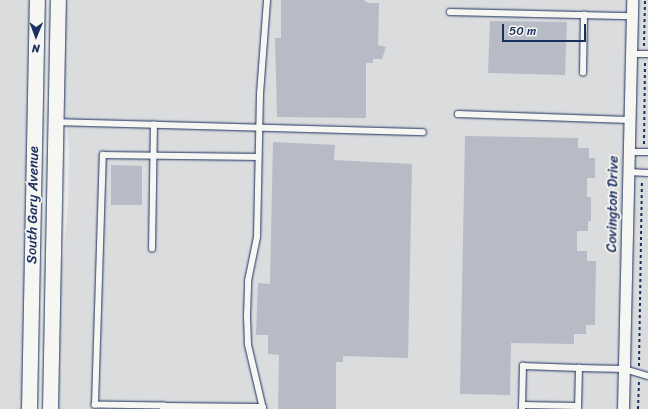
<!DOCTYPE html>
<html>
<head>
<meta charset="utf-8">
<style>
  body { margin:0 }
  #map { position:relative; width:648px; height:409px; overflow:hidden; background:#e9eae9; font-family:Sriracha,sans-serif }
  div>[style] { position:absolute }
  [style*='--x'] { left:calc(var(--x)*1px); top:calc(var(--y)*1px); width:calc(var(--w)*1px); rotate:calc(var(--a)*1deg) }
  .built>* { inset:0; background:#dadcde }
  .building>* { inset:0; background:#b6bbc6 }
  .path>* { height:2px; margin-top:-1px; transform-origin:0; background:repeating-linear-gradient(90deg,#1b2f5e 0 3px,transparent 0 6px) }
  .roads { filter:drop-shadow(0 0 1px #1b2f5e) drop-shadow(0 0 1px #1b2f5e) }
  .lane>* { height:5.5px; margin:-2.75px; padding:0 2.75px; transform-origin:2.75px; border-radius:2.75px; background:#f6f6f2 }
  .street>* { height:11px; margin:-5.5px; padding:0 5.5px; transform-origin:5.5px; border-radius:5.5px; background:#f6f6f2 }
  .secondary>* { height:15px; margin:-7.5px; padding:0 7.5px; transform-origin:7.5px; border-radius:7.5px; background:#f6f6f2 }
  span { translate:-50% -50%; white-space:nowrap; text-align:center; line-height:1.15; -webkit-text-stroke:3.5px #f6f6f2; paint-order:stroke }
  .street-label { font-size:14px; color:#1b2f5e }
  .north { position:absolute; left:16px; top:16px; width:40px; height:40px; -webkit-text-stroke:3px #f6f6f2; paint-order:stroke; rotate:181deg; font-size:11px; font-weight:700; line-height:16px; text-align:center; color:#1b2f5e }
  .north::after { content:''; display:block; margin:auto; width:14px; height:18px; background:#1b2f5e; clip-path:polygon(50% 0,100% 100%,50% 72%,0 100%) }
  .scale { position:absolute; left:502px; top:24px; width:84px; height:18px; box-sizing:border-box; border:2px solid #1b2f5e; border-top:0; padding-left:5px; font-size:12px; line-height:14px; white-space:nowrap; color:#1b2f5e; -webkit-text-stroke:3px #f6f6f2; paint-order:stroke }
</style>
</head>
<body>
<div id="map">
  <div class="built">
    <div style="clip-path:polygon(0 0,30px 0,22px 409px,0 409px)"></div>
    <div style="clip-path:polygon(63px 0,648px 0,648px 409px,57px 409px,60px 283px,68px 206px,69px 149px,64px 94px)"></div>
  </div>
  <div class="building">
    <div style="clip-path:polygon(281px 0,364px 0,368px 3px,379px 3px,378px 45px,386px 47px,382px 59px,373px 59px,373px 63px,366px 63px,366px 118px,277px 117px,275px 38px,281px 38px)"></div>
    <div style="clip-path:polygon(490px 21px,567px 22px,565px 75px,488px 73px)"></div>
    <div style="clip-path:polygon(465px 136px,578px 138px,578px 148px,589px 148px,589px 158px,595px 158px,595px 178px,587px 178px,587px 197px,591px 197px,591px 221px,588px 221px,588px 231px,577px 231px,577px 251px,587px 251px,587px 261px,596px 261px,595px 325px,586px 325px,586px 334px,574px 334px,574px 344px,511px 343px,510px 395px,460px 394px)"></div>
    <div style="clip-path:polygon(273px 142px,335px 145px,334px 160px,412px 164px,408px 358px,343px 356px,343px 362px,336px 362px,336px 409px,278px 409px,279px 355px,268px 354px,268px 335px,256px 335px,258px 283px,270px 284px)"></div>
    <div style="clip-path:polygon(111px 165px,142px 166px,142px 205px,111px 205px)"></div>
  </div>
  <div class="path">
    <div style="--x:644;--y:46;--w:46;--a:-88.8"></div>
    <div style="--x:644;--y:144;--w:82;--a:-89.3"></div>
    <div style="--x:639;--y:366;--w:186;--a:-89.1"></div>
    <div style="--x:638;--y:409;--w:27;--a:-88"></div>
  </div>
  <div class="roads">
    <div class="lane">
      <div style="--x:450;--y:12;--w:182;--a:1.3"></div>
      <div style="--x:631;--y:54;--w:17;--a:0"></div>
      <div style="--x:583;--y:73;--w:58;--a:-89"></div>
      <div style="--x:458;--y:114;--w:171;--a:2"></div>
      <div style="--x:56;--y:122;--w:367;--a:1.6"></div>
      <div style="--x:629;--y:152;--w:19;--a:0"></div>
      <div style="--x:628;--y:172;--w:20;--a:3"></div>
      <div style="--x:152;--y:249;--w:124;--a:-89.1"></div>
      <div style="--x:522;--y:405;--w:56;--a:1"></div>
      <div style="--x:164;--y:406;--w:69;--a:-179.2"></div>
      <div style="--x:95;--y:405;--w:250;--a:-88.2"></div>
      <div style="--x:103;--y:155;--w:155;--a:0.7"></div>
      <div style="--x:163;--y:409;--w:3;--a:-72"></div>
      <div style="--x:164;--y:406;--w:99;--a:0.6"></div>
      <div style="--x:263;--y:409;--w:66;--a:-103.2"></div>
      <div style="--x:248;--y:345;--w:29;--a:-92"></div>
      <div style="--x:247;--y:316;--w:35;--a:-88"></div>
      <div style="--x:248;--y:281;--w:45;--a:-78.4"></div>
      <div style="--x:257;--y:237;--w:143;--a:-88.8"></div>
      <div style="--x:260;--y:94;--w:94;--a:-85.7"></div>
      <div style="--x:522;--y:409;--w:43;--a:-88.7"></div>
      <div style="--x:523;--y:366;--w:56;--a:2"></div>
      <div style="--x:578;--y:409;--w:41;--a:-88.6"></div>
      <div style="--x:579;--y:368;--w:45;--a:1.3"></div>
      <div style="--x:624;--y:369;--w:25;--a:16"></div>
    </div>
    <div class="street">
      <div style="--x:623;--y:409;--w:409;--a:-88.7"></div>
    </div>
    <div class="secondary">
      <div style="--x:29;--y:409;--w:409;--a:-88.9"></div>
      <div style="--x:50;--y:409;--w:409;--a:-88.9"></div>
    </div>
  </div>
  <div class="street-label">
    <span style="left:613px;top:204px;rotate:-89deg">Covington Drive</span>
    <span style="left:33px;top:205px;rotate:-89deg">South Gary Avenue</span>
  </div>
  <div class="north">N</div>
  <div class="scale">50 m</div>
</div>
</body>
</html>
